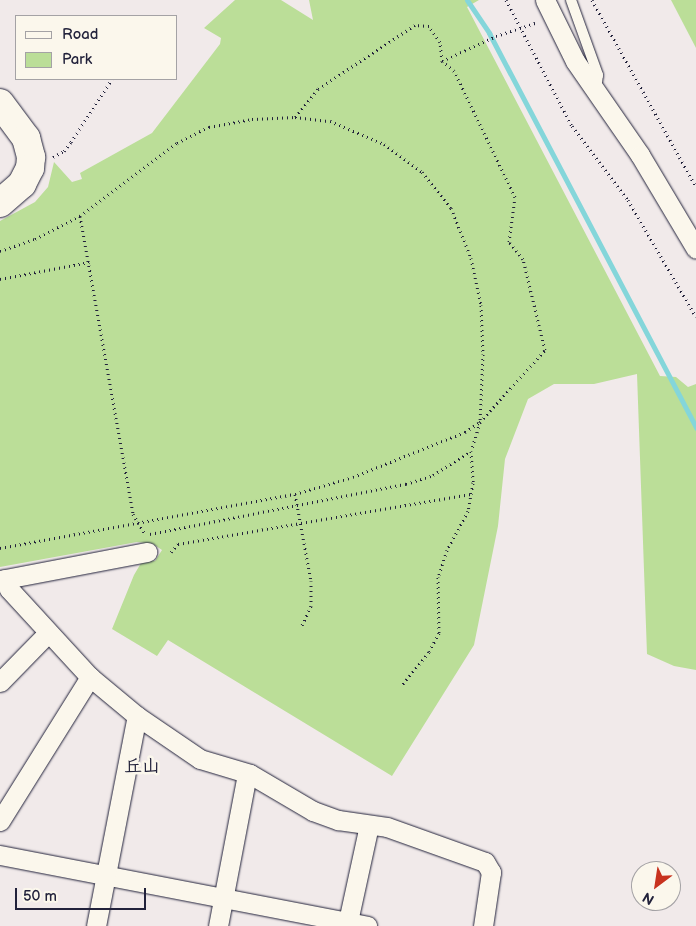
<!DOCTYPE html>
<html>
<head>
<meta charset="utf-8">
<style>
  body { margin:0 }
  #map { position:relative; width:696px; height:926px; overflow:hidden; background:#f1eaea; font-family:"Balsamiq Sans","Klee One",sans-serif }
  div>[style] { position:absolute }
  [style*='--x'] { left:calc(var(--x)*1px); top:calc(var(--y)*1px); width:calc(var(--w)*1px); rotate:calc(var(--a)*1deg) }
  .green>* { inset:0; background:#bbde98 }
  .stream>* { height:5px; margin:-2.5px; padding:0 2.5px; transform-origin:2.5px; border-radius:2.5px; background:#84d6da }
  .path>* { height:3px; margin-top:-1.5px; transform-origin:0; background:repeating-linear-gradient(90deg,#22223b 0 1px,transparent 0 5px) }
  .roads { filter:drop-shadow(0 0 1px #22223b) drop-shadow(0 0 1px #22223b) }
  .lane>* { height:10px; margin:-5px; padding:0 5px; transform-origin:5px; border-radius:5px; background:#fbf7ec }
  .street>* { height:19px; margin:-9.5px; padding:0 9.5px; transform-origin:9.5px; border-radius:9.5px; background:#fbf7ec }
  .secondary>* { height:28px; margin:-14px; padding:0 14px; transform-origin:14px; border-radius:14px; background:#fbf7ec }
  span { translate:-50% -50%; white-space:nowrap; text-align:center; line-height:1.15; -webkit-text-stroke:5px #fbf7ec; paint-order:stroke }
  .quarter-label { font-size:18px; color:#22223b; font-weight:700 }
  .legend { position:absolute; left:15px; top:15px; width:162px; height:65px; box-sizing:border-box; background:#fbf7ec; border:1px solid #a4a2a5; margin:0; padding:6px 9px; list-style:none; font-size:15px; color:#22223b }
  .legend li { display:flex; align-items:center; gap:10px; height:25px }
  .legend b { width:25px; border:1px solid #a4a2a5 }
  .north { position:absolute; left:631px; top:861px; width:50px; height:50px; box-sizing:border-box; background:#fbf7ec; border:1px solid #a4a2a5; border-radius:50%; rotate:211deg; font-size:14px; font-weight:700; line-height:20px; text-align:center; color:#22223b }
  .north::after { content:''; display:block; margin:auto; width:18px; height:22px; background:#c8321e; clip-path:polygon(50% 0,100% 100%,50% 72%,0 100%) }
  .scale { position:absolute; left:15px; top:888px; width:131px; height:22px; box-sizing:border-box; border:2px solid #22223b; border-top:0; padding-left:6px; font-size:15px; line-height:18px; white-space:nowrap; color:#22223b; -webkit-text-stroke:4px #fbf7ec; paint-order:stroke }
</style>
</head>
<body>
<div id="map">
  <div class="green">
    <div style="clip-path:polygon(235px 0,281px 0,313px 20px,309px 0,479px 0,467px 7px,660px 376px,676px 377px,688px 387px,696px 384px,696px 670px,674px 666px,647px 654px,637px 374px,594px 384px,554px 384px,528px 399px,505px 459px,498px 526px,474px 645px,392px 776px,168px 640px,157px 656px,112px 629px,134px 575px,144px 558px,155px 561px,162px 550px,153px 544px,137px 542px,0 567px,0 221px,35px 202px,48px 187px,54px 162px,72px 182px,82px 179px,80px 173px,152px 133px,220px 44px,221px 38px,204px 28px)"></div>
    <div style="clip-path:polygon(671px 0,696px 0,696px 48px)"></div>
  </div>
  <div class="stream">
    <div style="--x:467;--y:0;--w:40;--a:56"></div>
    <div style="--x:489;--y:33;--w:446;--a:62.3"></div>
  </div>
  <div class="path">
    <div style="--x:506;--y:0;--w:142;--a:62.4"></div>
    <div style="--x:572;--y:126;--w:93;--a:52.9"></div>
    <div style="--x:628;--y:200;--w:135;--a:59.8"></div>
    <div style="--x:592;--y:0;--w:214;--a:60.9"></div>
    <div style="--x:442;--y:61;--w:60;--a:-24.8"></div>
    <div style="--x:496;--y:36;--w:44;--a:-18.4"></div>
    <div style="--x:53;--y:157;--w:13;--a:-29"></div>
    <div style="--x:64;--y:151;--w:11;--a:-52"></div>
    <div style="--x:71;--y:142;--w:75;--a:-56.9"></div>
    <div style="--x:80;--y:216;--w:121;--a:-37"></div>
    <div style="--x:177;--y:143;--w:36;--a:-27"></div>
    <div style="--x:209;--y:127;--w:44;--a:-10.5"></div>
    <div style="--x:252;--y:119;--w:43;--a:-2.7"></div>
    <div style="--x:295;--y:117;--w:35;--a:7"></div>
    <div style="--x:330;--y:121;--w:59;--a:23.1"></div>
    <div style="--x:384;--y:144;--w:47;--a:36.4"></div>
    <div style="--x:422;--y:172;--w:46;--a:51.1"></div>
    <div style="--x:451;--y:208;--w:54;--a:68.2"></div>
    <div style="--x:471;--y:258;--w:48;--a:78"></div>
    <div style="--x:481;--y:305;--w:49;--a:87.7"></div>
    <div style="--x:483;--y:354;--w:68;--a:92.5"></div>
    <div style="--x:480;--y:422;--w:30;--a:107"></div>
    <div style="--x:471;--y:451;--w:32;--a:86"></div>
    <div style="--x:473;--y:483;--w:28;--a:100"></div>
    <div style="--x:468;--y:511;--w:44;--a:118.3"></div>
    <div style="--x:447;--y:550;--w:28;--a:108"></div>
    <div style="--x:438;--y:577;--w:56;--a:89"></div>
    <div style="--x:439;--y:633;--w:21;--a:118"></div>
    <div style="--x:429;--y:652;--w:43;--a:129.3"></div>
    <div style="--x:0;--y:251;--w:37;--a:-19"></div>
    <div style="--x:35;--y:239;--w:51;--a:-27.1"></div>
    <div style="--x:80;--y:216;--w:303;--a:79.9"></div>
    <div style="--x:133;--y:514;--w:23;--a:59"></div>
    <div style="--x:0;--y:279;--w:91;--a:-10.8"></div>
    <div style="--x:295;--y:494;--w:88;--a:79.6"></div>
    <div style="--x:311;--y:581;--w:25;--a:90"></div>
    <div style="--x:311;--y:606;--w:23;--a:115"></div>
    <div style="--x:150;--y:534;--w:261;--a:-11.1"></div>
    <div style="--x:406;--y:484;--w:28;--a:-18"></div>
    <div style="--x:433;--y:475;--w:44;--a:-31.9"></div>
    <div style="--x:0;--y:548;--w:300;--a:-10.4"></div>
    <div style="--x:295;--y:494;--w:60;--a:-16.3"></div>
    <div style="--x:353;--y:477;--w:121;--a:-21.9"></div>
    <div style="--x:465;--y:432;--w:18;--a:-34"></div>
    <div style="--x:480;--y:422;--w:97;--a:-47.9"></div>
    <div style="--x:545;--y:350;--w:94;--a:-103.6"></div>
    <div style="--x:523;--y:259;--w:22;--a:-129"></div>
    <div style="--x:509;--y:242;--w:45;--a:-82.4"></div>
    <div style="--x:515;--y:197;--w:140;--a:-115.8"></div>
    <div style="--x:454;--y:71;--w:16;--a:-140"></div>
    <div style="--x:442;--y:61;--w:19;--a:-96"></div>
    <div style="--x:440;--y:42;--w:19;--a:-125"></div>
    <div style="--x:429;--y:26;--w:14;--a:-176"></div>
    <div style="--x:415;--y:25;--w:116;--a:146.6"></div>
    <div style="--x:318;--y:89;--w:36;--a:129"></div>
    <div style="--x:171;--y:552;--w:11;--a:-49"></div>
    <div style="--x:178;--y:544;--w:297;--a:-9.7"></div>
  </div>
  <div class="roads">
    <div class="lane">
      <div style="--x:571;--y:0;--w:80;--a:70.2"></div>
      <div style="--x:598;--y:75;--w:15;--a:98"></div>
    </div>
    <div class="street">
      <div style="--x:545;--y:0;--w:68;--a:63.8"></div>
      <div style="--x:575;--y:61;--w:114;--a:55.3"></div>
      <div style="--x:640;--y:155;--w:109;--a:59.2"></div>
      <div style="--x:5;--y:579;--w:11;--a:68"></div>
      <div style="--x:9;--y:589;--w:120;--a:47.4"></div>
      <div style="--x:90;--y:677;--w:61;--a:39.7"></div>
      <div style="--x:137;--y:716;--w:76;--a:34.3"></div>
      <div style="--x:200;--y:759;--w:52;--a:16.7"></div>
      <div style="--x:250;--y:774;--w:73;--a:30.4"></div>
      <div style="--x:313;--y:811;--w:27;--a:20"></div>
      <div style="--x:338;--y:820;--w:49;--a:8.1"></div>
      <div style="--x:387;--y:827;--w:104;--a:19.7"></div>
      <div style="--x:485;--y:862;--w:12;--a:59"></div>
      <div style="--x:491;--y:872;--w:55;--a:98.4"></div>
      <div style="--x:0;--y:580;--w:150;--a:-10.8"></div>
      <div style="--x:0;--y:682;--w:69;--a:-45.6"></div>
      <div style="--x:0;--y:821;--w:170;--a:-58"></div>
      <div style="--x:0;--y:855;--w:374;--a:10.9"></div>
      <div style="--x:96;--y:926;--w:214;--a:-79"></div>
      <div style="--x:218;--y:926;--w:150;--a:-79.2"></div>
      <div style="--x:246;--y:779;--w:6;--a:-51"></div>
      <div style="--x:347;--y:926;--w:103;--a:-77.7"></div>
    </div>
    <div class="secondary">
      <div style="--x:0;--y:103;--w:44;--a:53.4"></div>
      <div style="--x:26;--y:138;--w:20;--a:75"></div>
      <div style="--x:31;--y:157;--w:11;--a:95"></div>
      <div style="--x:30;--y:168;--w:18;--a:117"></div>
      <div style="--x:22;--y:184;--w:29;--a:139"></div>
    </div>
  </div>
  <div class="quarter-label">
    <span style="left:142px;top:767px">丘山</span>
  </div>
  <ul class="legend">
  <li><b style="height:6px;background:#fbf7ec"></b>Road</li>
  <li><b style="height:14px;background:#bbde98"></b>Park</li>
  </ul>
  <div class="north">N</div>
  <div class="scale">50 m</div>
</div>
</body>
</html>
